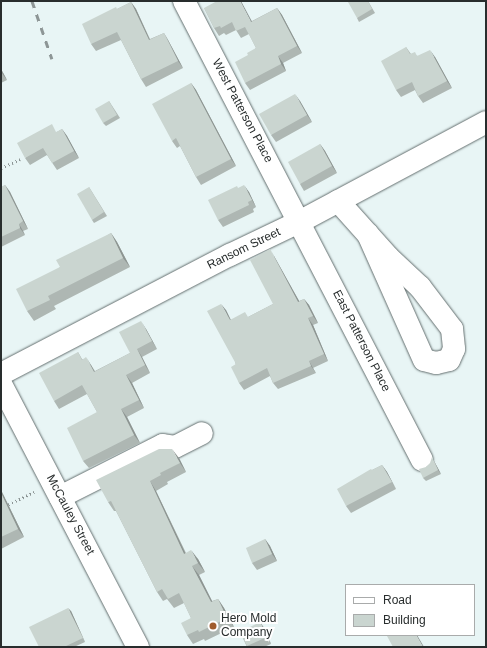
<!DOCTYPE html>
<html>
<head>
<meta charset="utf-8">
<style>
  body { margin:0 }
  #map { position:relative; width:487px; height:648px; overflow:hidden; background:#e8f5f5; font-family:Helvetica,sans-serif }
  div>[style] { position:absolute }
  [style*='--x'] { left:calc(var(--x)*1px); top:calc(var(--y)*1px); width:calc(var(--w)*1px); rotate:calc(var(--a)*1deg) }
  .path>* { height:2.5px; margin-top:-1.25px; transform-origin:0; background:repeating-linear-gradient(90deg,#8c9595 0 1px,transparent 0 4px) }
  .roads { filter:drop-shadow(0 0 1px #646f6f) drop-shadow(0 0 1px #646f6f) }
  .minor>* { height:22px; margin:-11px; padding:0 11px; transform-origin:11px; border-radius:11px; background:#fff }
  .rail>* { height:3px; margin-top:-1.5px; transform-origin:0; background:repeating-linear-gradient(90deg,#8d9696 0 7px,transparent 0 14px) }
  .wall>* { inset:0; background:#aeb7b3 }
  .shaded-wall>* { inset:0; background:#8d9592 }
  .building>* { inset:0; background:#cad5d0 }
  .dots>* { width:11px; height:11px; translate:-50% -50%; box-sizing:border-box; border:2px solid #fff; border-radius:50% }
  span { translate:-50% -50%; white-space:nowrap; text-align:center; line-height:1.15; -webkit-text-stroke:4px #fff; paint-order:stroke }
  .street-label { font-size:12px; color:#282d2d }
  .poi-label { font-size:12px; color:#282d2d }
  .left { translate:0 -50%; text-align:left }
  .frame { position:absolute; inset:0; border:2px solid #282d2d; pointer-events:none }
  .legend { position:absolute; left:345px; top:584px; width:130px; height:52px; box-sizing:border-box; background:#fff; border:1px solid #a9abab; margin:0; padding:5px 7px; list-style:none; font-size:12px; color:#282d2d }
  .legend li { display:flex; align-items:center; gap:8px; height:20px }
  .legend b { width:20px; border:1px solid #a9abab }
</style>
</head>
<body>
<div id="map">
  <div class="path">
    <div style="--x:1;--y:168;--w:21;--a:-25"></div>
    <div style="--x:1;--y:508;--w:37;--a:-26"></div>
  </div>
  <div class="roads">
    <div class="minor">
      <div style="--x:184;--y:1;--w:517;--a:62.59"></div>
      <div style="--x:338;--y:201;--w:75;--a:48.2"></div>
      <div style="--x:388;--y:257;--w:44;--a:43.2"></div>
      <div style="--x:420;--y:287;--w:53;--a:52.7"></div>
      <div style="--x:452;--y:329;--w:20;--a:84"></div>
      <div style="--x:454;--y:349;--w:12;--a:114"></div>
      <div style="--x:449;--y:360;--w:13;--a:167"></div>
      <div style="--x:436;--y:363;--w:12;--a:-166"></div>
      <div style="--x:424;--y:360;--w:138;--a:-114"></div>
      <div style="--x:1;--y:374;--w:258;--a:-27.5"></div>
      <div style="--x:230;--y:255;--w:76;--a:-25.6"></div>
      <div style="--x:299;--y:222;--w:212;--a:-28.1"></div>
      <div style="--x:1;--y:384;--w:297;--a:62.5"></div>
      <div style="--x:60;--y:497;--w:115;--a:-26.8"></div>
      <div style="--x:163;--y:445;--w:12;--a:9"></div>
      <div style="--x:175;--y:447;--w:30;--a:-27"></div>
    </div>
  </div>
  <div class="rail">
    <div style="--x:32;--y:1;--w:61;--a:71"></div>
  </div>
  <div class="wall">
    <div style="clip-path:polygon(368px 1px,375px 13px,359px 22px,357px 18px)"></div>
    <div style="clip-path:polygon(131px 2px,136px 9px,150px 39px,164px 33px,168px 40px,183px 68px,146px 87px,141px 79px,121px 40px,96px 51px,91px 44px,117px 9px)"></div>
    <div style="clip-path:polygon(204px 8px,252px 21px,277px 8px,282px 15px,302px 53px,283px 63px,286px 71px,250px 90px,245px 83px,248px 55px,256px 48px,249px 34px,241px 38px,236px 30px,226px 35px,224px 33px,219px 36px,214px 28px)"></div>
    <div style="clip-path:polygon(406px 47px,411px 54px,418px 56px,435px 57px,452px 88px,423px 103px,418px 96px,415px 90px,401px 97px,396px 90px)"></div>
    <div style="clip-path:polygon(1px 69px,7px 80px,1px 83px)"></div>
    <div style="clip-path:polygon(191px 83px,196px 90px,236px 166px,201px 185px,196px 177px,180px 146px,177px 148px,172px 141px)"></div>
    <div style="clip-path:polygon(109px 101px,120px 118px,106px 126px,103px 123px)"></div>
    <div style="clip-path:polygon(300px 101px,312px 122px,276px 142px,271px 135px)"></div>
    <div style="clip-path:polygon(62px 129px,67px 136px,79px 158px,57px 170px,47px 155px,30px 165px,25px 158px,57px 132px)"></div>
    <div style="clip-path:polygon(320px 144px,325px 151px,337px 173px,304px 191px,300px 184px)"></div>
    <div style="clip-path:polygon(5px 185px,10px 192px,28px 229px,23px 231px,25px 235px,1px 247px,1px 186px,2px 187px)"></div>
    <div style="clip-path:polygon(89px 187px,107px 216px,94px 223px,92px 220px)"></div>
    <div style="clip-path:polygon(239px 188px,249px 192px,256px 207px,253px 209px,254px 212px,223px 227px,218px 220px)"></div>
    <div style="clip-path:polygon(111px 233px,117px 242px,130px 267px,54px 306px,56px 309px,34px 321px,27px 311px,60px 267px)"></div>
    <div style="clip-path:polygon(274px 256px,299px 301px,304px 299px,309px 305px,318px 323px,313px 325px,328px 361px,313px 368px,316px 373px,278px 389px,273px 383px,270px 376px,244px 390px,239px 383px,226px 310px,231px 320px,248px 317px,273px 304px)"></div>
    <div style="clip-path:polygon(146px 329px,157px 349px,142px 357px,150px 373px,132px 383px,144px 408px,127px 417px,140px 443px,89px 468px,83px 461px,97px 412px,87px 394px,59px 409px,54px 401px,78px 352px,82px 359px,91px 365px,95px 371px,130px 353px)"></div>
    <div style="clip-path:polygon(179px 458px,186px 472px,167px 482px,168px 484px,156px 491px,186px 553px,198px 559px,205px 572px,199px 575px,212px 601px,218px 599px,224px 608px,234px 627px,205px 641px,204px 639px,193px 644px,187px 635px,191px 618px,184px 603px,174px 608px,167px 599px,163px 601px,157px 592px,116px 511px,114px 511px,108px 502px)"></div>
    <div style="clip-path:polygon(434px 461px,441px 474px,426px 481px,423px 478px,426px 467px)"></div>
    <div style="clip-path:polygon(382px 465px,387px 472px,396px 489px,351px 513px,346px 506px,372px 470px)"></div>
    <div style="clip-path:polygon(1px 490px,24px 537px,1px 549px)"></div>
    <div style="clip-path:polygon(265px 539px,270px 546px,277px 561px,257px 570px,252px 563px)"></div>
    <div style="clip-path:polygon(71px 611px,85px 642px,74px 647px,39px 647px)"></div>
    <div style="clip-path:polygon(265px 629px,271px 644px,264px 647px,247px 647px,240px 632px)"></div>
  </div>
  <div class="shaded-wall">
    <div style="clip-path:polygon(240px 1px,241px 1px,256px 29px,251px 22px)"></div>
    <div style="clip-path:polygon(131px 2px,136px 9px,153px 47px,149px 40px)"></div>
    <div style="clip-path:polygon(277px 8px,282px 15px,302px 53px,297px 46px)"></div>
    <div style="clip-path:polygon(164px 33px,168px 40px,183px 68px,178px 61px)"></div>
    <div style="clip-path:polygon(430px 50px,435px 57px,452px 88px,447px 81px)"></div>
    <div style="clip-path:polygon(278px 56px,283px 63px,286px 71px,281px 64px)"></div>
    <div style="clip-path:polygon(1px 69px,7px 80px,1px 72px)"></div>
    <div style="clip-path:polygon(191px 83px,196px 90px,236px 166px,231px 159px)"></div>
    <div style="clip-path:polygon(295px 94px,300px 101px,312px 122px,307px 115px)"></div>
    <div style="clip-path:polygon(62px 129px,67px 136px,79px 158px,74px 151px)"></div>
    <div style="clip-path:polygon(320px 144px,325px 151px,337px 173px,332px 166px)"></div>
    <div style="clip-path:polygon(5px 185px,10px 192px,28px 229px,23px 221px)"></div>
    <div style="clip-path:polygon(244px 185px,249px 192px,256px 207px,252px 200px)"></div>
    <div style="clip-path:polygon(19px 224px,23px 231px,25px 235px,20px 228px)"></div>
    <div style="clip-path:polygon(111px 233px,117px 242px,130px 267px,123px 258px)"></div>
    <div style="clip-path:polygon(270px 249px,274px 256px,303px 308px,298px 302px)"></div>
    <div style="clip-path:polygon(304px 299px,309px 305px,318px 323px,313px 316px)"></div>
    <div style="clip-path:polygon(221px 304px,226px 310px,234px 327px,230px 320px)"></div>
    <div style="clip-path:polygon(308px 318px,313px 325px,328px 361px,324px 354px)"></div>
    <div style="clip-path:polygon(141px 321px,146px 329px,157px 349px,152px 341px)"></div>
    <div style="clip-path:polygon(137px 349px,142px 357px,150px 373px,145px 365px)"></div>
    <div style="clip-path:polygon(86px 357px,91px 365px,99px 380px,94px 372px)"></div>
    <div style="clip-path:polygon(309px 361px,313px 368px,316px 373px,311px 366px)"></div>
    <div style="clip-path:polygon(126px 375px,132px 383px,144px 408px,139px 400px)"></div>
    <div style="clip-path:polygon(121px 409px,127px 417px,140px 443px,134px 435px)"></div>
    <div style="clip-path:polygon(172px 449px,179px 458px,186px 472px,180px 463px)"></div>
    <div style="clip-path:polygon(432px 457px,434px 461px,441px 474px,438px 470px)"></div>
    <div style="clip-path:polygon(382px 465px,387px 472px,396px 489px,392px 482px)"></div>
    <div style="clip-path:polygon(150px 481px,156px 491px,190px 563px,184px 554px)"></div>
    <div style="clip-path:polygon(1px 490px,24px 537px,18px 529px,1px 493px)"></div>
    <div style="clip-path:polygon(265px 539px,270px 546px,277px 561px,272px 554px)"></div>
    <div style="clip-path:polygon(191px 550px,198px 559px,205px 572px,198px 563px)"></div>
    <div style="clip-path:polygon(192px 566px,199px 575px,217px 611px,211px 602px)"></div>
    <div style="clip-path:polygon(218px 599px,224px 608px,234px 627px,227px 618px)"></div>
    <div style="clip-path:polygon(68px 608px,71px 611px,85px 642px)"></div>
    <div style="clip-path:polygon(260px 622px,265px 629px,271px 644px,267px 637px)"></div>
    <div style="clip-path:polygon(416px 635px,417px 635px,424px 647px,423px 647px)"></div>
  </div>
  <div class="building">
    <div style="clip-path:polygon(217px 1px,240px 1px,251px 22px,277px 8px,297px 46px,278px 56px,281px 64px,245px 83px,235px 62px,248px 55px,247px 53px,256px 48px,245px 27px,236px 31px,232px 22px,221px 28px,220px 26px,214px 28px,204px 8px)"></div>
    <div style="clip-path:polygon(351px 1px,368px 1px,372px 9px,357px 18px,348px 2px)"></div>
    <div style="clip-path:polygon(131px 2px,149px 40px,164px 33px,178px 61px,141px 79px,117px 32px,91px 44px,82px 24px,116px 7px,117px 9px)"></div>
    <div style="clip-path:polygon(406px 47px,410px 54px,415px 52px,417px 56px,430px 50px,447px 81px,418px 96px,412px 82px,396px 90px,381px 61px)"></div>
    <div style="clip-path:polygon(191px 83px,231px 159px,196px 177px,176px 138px,172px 141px,152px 104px)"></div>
    <div style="clip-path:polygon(295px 94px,307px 115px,271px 135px,259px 114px)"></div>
    <div style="clip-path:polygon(109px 101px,117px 115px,103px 123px,95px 109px)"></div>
    <div style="clip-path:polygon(52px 124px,56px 132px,62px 129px,74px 151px,52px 163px,43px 148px,25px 158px,17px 143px)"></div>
    <div style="clip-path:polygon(320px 144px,332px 166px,300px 184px,288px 162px)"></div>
    <div style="clip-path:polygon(5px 185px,23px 221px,19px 224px,20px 228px,1px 237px,1px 187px)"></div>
    <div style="clip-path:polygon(244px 185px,252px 200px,248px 202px,249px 205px,218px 220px,208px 200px,237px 186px,238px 188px)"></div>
    <div style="clip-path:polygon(89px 187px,104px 212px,92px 220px,77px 194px)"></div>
    <div style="clip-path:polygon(111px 233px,123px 258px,48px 296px,50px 300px,27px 311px,16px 289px,60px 267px,56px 260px)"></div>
    <div style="clip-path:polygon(270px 249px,298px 302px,304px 299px,313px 316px,308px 318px,324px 354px,309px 361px,311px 366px,273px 383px,267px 368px,239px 383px,231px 367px,236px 364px,207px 311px,221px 304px,230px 320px,245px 312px,248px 317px,273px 304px,250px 260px)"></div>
    <div style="clip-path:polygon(141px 321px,152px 341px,137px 349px,145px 365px,126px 375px,139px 400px,121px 409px,134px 435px,83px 461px,67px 428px,97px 412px,82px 385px,54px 401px,39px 373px,78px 352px,82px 360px,86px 357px,94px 372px,130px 353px,119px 332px)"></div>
    <div style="clip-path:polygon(159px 449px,172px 449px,180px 463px,160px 473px,161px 475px,150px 481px,184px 554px,191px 550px,198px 563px,192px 566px,211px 602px,218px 599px,227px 618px,199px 632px,198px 630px,187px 635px,181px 623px,191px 618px,179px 593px,168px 599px,162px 589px,157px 592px,111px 501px,108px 502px,96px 480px)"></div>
    <div style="clip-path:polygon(432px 457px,438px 470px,423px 478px,419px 469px,426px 467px,430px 463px)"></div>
    <div style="clip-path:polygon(382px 465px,392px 482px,346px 506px,337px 489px,371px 469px,372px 470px)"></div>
    <div style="clip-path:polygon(1px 493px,18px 529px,1px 537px)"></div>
    <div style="clip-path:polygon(265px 539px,272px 554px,252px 563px,246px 548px)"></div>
    <div style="clip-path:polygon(68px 608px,83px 638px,64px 647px,39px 647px,29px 627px)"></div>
    <div style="clip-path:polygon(260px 622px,267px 637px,247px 646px,240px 632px)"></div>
    <div style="clip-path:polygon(388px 635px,416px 635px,423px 647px,393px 647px,387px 636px)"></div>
  </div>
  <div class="dots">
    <div style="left:213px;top:626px;background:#a05c2d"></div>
  </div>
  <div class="street-label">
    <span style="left:242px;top:111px;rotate:62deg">West Patterson Place</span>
    <span style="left:244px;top:249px;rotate:-26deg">Ransom Street</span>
    <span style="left:361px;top:341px;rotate:63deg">East Patterson Place</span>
    <span style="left:70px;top:515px;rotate:62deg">McCauley Street</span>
  </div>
  <div class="poi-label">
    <span class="left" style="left:221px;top:626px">Hero Mold<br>Company</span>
  </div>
  <div class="frame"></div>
  <ul class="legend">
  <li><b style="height:5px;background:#fff"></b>Road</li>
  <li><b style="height:11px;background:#cad5d0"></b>Building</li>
  </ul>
</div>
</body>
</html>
